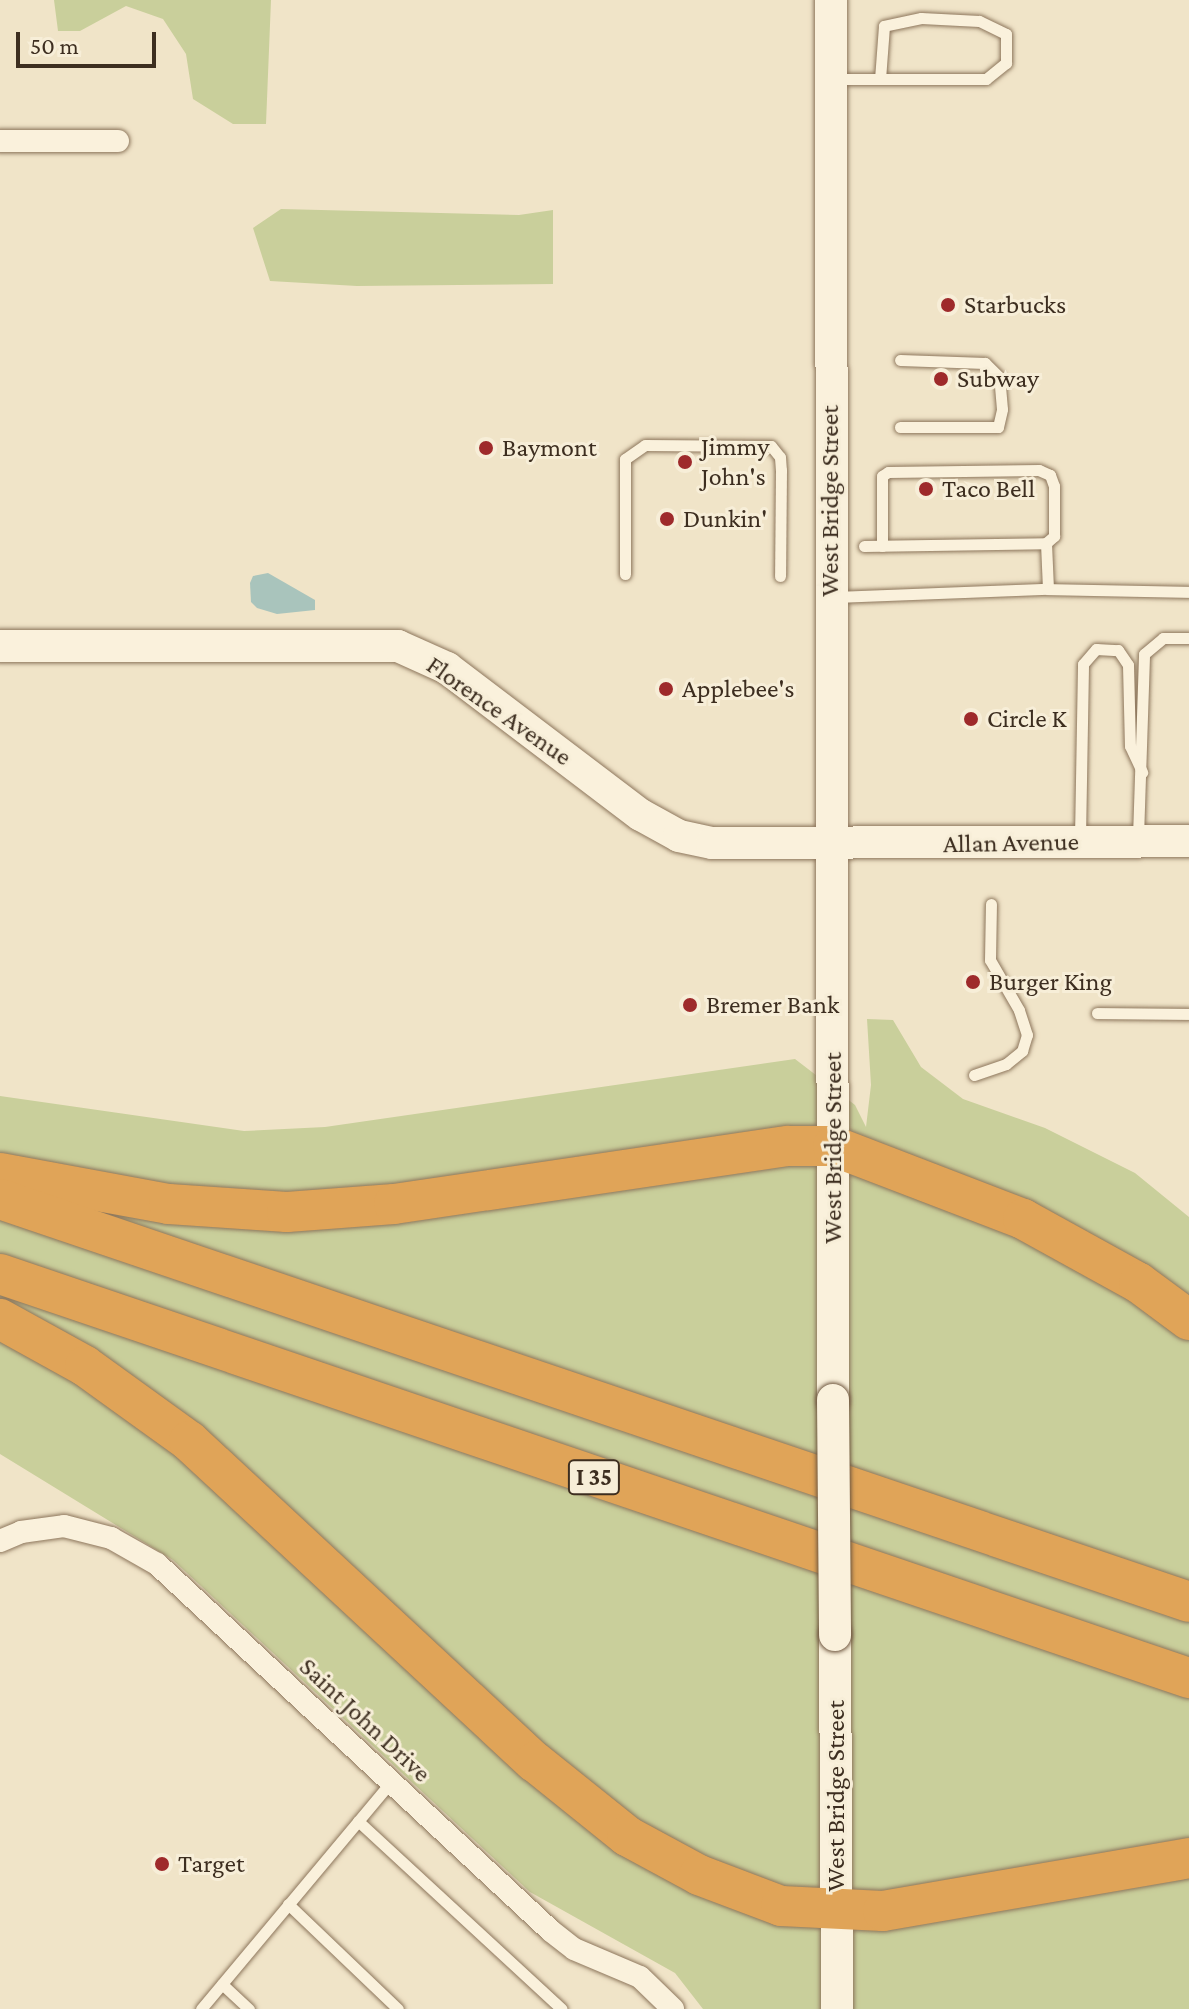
<!DOCTYPE html>
<html>
<head>
<meta charset="utf-8">
<style>
  body { margin:0 }
  #map { position:relative; width:1189px; height:2009px; overflow:hidden; background:#f0e4c8; font-family:"Crimson Pro",serif }
  div>[style] { position:absolute }
  [style*='--x'] { left:calc(var(--x)*1px); top:calc(var(--y)*1px); width:calc(var(--w)*1px); rotate:calc(var(--a)*1deg) }
  .green>* { inset:0; background:#c9cf9b }
  .water>* { inset:0; background:#a9c4bc }
  .roads { filter:drop-shadow(0 0 2px #8d765c) drop-shadow(0 0 2px #8d765c) }
  .lane>* { height:11px; margin:-5.5px; padding:0 5.5px; transform-origin:5.5px; border-radius:5.5px; background:#faf1dc }
  .street>* { height:22px; margin:-11px; padding:0 11px; transform-origin:11px; border-radius:11px; background:#faf1dc }
  .secondary>* { height:32px; margin:-16px; padding:0 16px; transform-origin:16px; border-radius:16px; background:#faf1dc }
  .highway>* { height:40px; margin:-20px; padding:0 20px; transform-origin:20px; border-radius:20px; background:#e0a458 }
  .bridges { filter:drop-shadow(0 0 2px #6f573f) drop-shadow(0 0 2px #6f573f) }
  .secondary-bridge>* { height:32px; margin:-16px; padding:0 16px; transform-origin:16px; border-radius:16px; background:#faf1dc }
  .dots>* { width:22px; height:22px; translate:-50% -50%; box-sizing:border-box; border:4px solid #f7eed8; border-radius:50% }
  span { translate:-50% -50%; white-space:nowrap; text-align:center; line-height:1.15; -webkit-text-stroke:6px #f7eed8; paint-order:stroke }
  .shield-label span { padding:2px 6px; background:#f7eed8; border:2px solid; border-radius:6px; -webkit-text-stroke-width:0 }
  .shield-label { font-size:24px; color:#3d2e20; font-weight:700 }
  .poi-label { font-size:26px; color:#3d2e20 }
  .left { translate:0 -50%; text-align:left }
  .street-label { font-size:26px; color:#3d2e20 }
  .scale { position:absolute; left:16px; top:32px; width:140px; height:36px; box-sizing:border-box; border:4px solid #3d2e20; border-top:0; padding-left:10px; font-size:24px; line-height:28px; white-space:nowrap; color:#3d2e20; -webkit-text-stroke:6px #f7eed8; paint-order:stroke }
</style>
</head>
<body>
<div id="map">
  <div class="green">
    <div style="clip-path:polygon(54px 0,271px 0,266px 124px,233px 124px,193px 99px,186px 54px,163px 19px,126px 6px,80px 31px,58px 31px)"></div>
    <div style="clip-path:polygon(281px 209px,519px 215px,553px 210px,553px 284px,357px 286px,270px 281px,253px 228px)"></div>
    <div style="clip-path:polygon(867px 1019px,893px 1020px,921px 1067px,963px 1099px,1045px 1128px,1135px 1173px,1189px 1217px,1189px 2009px,703px 2009px,675px 1973px,530px 1892px,173px 1560px,0 1454px,0 1096px,244px 1131px,325px 1127px,795px 1059px,855px 1105px,866px 1127px,871px 1085px)"></div>
  </div>
  <div class="water">
    <div style="clip-path:polygon(268px 573px,315px 600px,315px 610px,277px 614px,257px 608px,251px 602px,250px 583px,253px 576px)"></div>
  </div>
  <div class="roads">
    <div class="lane">
      <div style="--x:836;--y:79;--w:150;--a:0"></div>
      <div style="--x:986;--y:79;--w:26;--a:-39"></div>
      <div style="--x:1006;--y:63;--w:29;--a:-90"></div>
      <div style="--x:1006;--y:34;--w:30;--a:-154"></div>
      <div style="--x:979;--y:21;--w:58;--a:-177"></div>
      <div style="--x:921;--y:18;--w:38;--a:168"></div>
      <div style="--x:884;--y:26;--w:53;--a:94.3"></div>
      <div style="--x:900;--y:427;--w:98;--a:0"></div>
      <div style="--x:998;--y:427;--w:18;--a:-77"></div>
      <div style="--x:1002;--y:409;--w:32;--a:-95"></div>
      <div style="--x:999;--y:377;--w:20;--a:-135"></div>
      <div style="--x:985;--y:363;--w:85;--a:-178"></div>
      <div style="--x:1046;--y:543;--w:46;--a:87.5"></div>
      <div style="--x:864;--y:546;--w:182;--a:-0.9"></div>
      <div style="--x:1046;--y:543;--w:11;--a:-41"></div>
      <div style="--x:1054;--y:536;--w:50;--a:-90"></div>
      <div style="--x:1054;--y:486;--w:12;--a:-110"></div>
      <div style="--x:1050;--y:475;--w:12;--a:-156"></div>
      <div style="--x:1039;--y:470;--w:151;--a:179.2"></div>
      <div style="--x:888;--y:472;--w:7;--a:146"></div>
      <div style="--x:882;--y:476;--w:70;--a:90"></div>
      <div style="--x:625;--y:574;--w:115;--a:-90"></div>
      <div style="--x:625;--y:459;--w:24;--a:-35"></div>
      <div style="--x:645;--y:445;--w:126;--a:0.5"></div>
      <div style="--x:771;--y:446;--w:14;--a:51"></div>
      <div style="--x:780;--y:457;--w:13;--a:86"></div>
      <div style="--x:781;--y:470;--w:106;--a:90.5"></div>
      <div style="--x:835;--y:597;--w:213;--a:-2.2"></div>
      <div style="--x:1048;--y:589;--w:141;--a:1.2"></div>
      <div style="--x:1138;--y:837;--w:183;--a:-88.1"></div>
      <div style="--x:1144;--y:654;--w:25;--a:-40"></div>
      <div style="--x:1163;--y:638;--w:26;--a:0"></div>
      <div style="--x:1080;--y:838;--w:174;--a:-89"></div>
      <div style="--x:1083;--y:664;--w:20;--a:-49"></div>
      <div style="--x:1096;--y:649;--w:22;--a:3"></div>
      <div style="--x:1118;--y:650;--w:18;--a:56"></div>
      <div style="--x:1128;--y:665;--w:81;--a:88.6"></div>
      <div style="--x:1130;--y:746;--w:29;--a:65"></div>
      <div style="--x:1097;--y:1013;--w:92;--a:0.6"></div>
      <div style="--x:974;--y:1075;--w:34;--a:-19"></div>
      <div style="--x:1006;--y:1064;--w:21;--a:-39"></div>
      <div style="--x:1022;--y:1051;--w:17;--a:-73"></div>
      <div style="--x:1027;--y:1035;--w:26;--a:-108"></div>
      <div style="--x:1019;--y:1010;--w:58;--a:-120.1"></div>
      <div style="--x:990;--y:960;--w:56;--a:-89"></div>
      <div style="--x:358;--y:1821;--w:277;--a:42.7"></div>
      <div style="--x:288;--y:1904;--w:152;--a:43.7"></div>
      <div style="--x:222;--y:1984;--w:37;--a:43"></div>
      <div style="--x:201;--y:2009;--w:296;--a:-50.1"></div>
    </div>
    <div class="street">
      <div style="--x:0;--y:141;--w:118;--a:0"></div>
      <div style="--x:0;--y:1541;--w:23;--a:-23"></div>
      <div style="--x:21;--y:1532;--w:43;--a:-7.9"></div>
      <div style="--x:64;--y:1526;--w:49;--a:14.3"></div>
      <div style="--x:111;--y:1538;--w:53;--a:29.5"></div>
      <div style="--x:157;--y:1564;--w:538;--a:42.97"></div>
      <div style="--x:551;--y:1931;--w:29;--a:38"></div>
      <div style="--x:574;--y:1949;--w:72;--a:23"></div>
      <div style="--x:640;--y:1977;--w:46;--a:44.1"></div>
    </div>
    <div class="secondary">
      <div style="--x:831;--y:0;--w:1400;--a:89.92"></div>
      <div style="--x:0;--y:646;--w:398;--a:0"></div>
      <div style="--x:398;--y:646;--w:54;--a:24.2"></div>
      <div style="--x:447;--y:668;--w:243;--a:37.2"></div>
      <div style="--x:641;--y:815;--w:43;--a:28.9"></div>
      <div style="--x:679;--y:836;--w:34;--a:12"></div>
      <div style="--x:712;--y:843;--w:477;--a:-0.2"></div>
      <div style="--x:835;--y:1635;--w:374;--a:89.7"></div>
    </div>
    <div class="highway">
      <div style="--x:0;--y:1173;--w:172;--a:10.4"></div>
      <div style="--x:169;--y:1204;--w:118;--a:3.9"></div>
      <div style="--x:287;--y:1212;--w:107;--a:-4.3"></div>
      <div style="--x:394;--y:1204;--w:398;--a:-8.4"></div>
      <div style="--x:788;--y:1146;--w:45;--a:0"></div>
      <div style="--x:833;--y:1146;--w:204;--a:21"></div>
      <div style="--x:1023;--y:1219;--w:132;--a:28.9"></div>
      <div style="--x:1139;--y:1283;--w:62;--a:36.5"></div>
      <div style="--x:0;--y:1199;--w:1255;--a:18.72"></div>
      <div style="--x:0;--y:1274;--w:1256;--a:18.77"></div>
      <div style="--x:0;--y:1319;--w:97;--a:28.9"></div>
      <div style="--x:85;--y:1366;--w:128;--a:35.8"></div>
      <div style="--x:189;--y:1441;--w:472;--a:42.9"></div>
      <div style="--x:535;--y:1762;--w:118;--a:38.8"></div>
      <div style="--x:627;--y:1836;--w:82;--a:28.4"></div>
      <div style="--x:699;--y:1875;--w:88;--a:20.7"></div>
      <div style="--x:781;--y:1906;--w:102;--a:2.8"></div>
      <div style="--x:883;--y:1911;--w:311;--a:-9.8"></div>
    </div>
  </div>
  <div class="bridges">
    <div class="secondary-bridge">
      <div style="--x:833;--y:1400;--w:235;--a:89.5"></div>
    </div>
  </div>
  <div class="dots">
    <div style="left:948px;top:305px;background:#9e2a2b"></div>
    <div style="left:941px;top:379px;background:#9e2a2b"></div>
    <div style="left:486px;top:448px;background:#9e2a2b"></div>
    <div style="left:685px;top:462px;background:#9e2a2b"></div>
    <div style="left:926px;top:489px;background:#9e2a2b"></div>
    <div style="left:667px;top:519px;background:#9e2a2b"></div>
    <div style="left:666px;top:689px;background:#9e2a2b"></div>
    <div style="left:971px;top:719px;background:#9e2a2b"></div>
    <div style="left:973px;top:982px;background:#9e2a2b"></div>
    <div style="left:690px;top:1005px;background:#9e2a2b"></div>
    <div style="left:162px;top:1864px;background:#9e2a2b"></div>
  </div>
  <div class="shield-label">
    <span style="left:594px;top:1477px">I 35</span>
  </div>
  <div class="poi-label">
    <span class="left" style="left:964px;top:305px">Starbucks</span>
    <span class="left" style="left:957px;top:379px">Subway</span>
    <span class="left" style="left:701px;top:462px">Jimmy<br>John's</span>
    <span class="left" style="left:502px;top:448px">Baymont</span>
    <span class="left" style="left:942px;top:489px">Taco Bell</span>
    <span class="left" style="left:683px;top:519px">Dunkin'</span>
    <span class="left" style="left:682px;top:689px">Applebee's</span>
    <span class="left" style="left:987px;top:719px">Circle K</span>
    <span class="left" style="left:989px;top:982px">Burger King</span>
    <span class="left" style="left:706px;top:1005px">Bremer Bank</span>
    <span class="left" style="left:178px;top:1864px">Target</span>
  </div>
  <div class="street-label">
    <span style="left:830px;top:501px;rotate:-90deg">West Bridge Street</span>
    <span style="left:499px;top:711px;rotate:35deg">Florence Avenue</span>
    <span style="left:1011px;top:843px;rotate:-1deg">Allan Avenue</span>
    <span style="left:833px;top:1148px;rotate:-90deg">West Bridge Street</span>
    <span style="left:365px;top:1720px;rotate:43deg">Saint John Drive</span>
    <span style="left:836px;top:1796px;rotate:-90deg">West Bridge Street</span>
  </div>
  <div class="scale">50 m</div>
</div>
</body>
</html>
